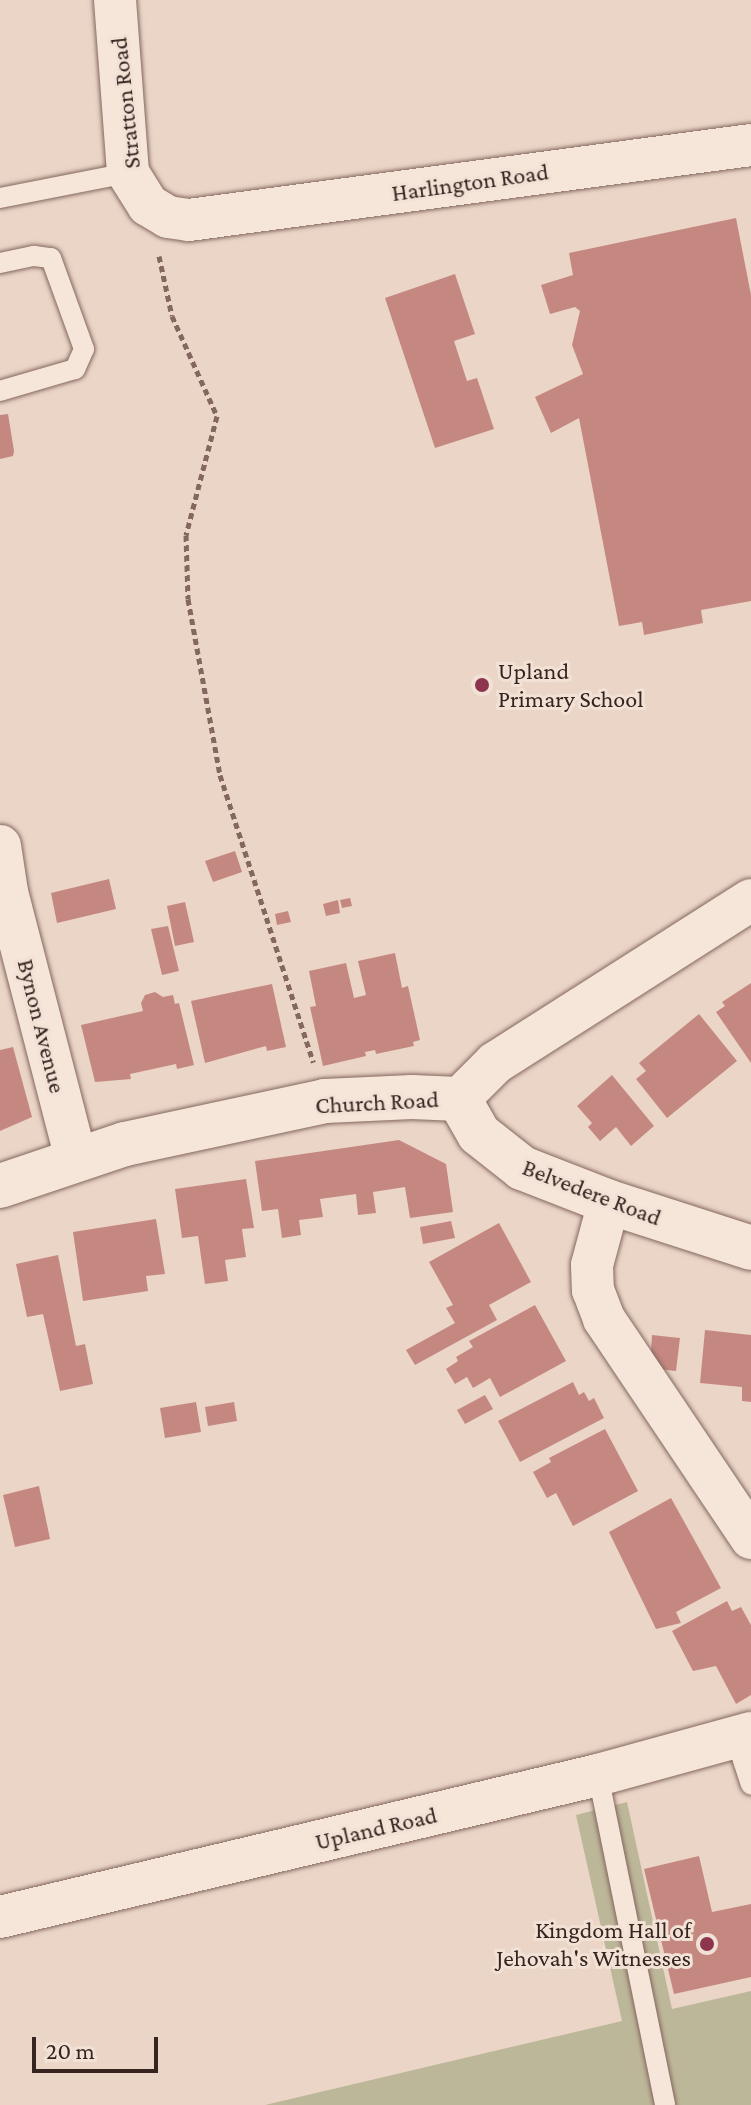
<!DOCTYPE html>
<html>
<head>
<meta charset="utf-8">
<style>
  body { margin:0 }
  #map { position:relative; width:751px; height:2105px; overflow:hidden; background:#ead5c7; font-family:"Crimson Pro",serif }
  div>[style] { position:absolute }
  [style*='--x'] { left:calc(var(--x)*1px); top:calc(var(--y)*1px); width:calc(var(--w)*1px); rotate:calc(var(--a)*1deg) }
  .cemetery>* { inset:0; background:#bdb79a }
  .building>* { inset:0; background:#c58880 }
  .path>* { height:5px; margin-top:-2.5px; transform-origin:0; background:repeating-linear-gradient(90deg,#84675e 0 6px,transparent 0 10px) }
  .roads { filter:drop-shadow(0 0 2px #84675e) drop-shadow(0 0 2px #84675e) }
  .lane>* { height:20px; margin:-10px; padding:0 10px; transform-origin:10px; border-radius:10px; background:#f6e5d9 }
  .street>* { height:42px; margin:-21px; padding:0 21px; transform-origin:21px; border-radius:21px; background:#f6e5d9 }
  .secondary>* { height:44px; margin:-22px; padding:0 22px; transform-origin:22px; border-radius:22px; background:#f6e5d9 }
  .dots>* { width:22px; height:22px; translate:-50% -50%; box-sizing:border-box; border:4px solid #f2e1d5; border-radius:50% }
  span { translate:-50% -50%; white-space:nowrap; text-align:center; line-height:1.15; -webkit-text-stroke:6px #f2e1d5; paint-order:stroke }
  .street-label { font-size:24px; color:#352420 }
  .poi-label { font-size:24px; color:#352420 }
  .left { translate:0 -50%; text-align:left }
  .right { translate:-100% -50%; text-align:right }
  .scale { position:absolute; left:32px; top:2037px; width:126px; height:36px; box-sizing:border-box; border:4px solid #352420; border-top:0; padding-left:10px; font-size:24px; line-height:28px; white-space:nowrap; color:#352420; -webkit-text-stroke:6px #f2e1d5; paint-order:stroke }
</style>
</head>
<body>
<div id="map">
  <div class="cemetery">
    <div style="clip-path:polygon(627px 1802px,672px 2009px,751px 1991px,751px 2105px,265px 2105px,622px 2021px,576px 1815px)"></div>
  </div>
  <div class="building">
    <div style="clip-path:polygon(736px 218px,751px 295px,751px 601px,701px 610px,703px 623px,644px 635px,642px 622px,619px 626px,579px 418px,551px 433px,535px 397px,583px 374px,572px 345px,580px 311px,575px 307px,550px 314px,541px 285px,573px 275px,569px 253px)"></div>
    <div style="clip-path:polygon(455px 274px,475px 334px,454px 341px,467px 381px,477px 378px,494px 429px,435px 448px,385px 298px)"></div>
    <div style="clip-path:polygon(8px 414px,14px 451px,13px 456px,0 459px,0 415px)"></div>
    <div style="clip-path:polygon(235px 851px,242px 872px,213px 882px,205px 861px)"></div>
    <div style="clip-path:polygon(109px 879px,116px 909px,57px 923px,51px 893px)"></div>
    <div style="clip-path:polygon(350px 898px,352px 906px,342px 908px,340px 900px)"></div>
    <div style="clip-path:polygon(338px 900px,340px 913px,326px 916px,323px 904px)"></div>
    <div style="clip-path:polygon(185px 902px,194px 942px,175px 946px,167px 906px)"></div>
    <div style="clip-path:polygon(288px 911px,291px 922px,277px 925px,275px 914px)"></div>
    <div style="clip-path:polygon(168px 926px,179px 971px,162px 975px,151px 929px)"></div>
    <div style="clip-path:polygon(395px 953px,402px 988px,408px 986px,420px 1040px,413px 1042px,414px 1046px,376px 1054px,375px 1050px,365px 1052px,366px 1056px,323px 1066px,310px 1007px,316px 1006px,309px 971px,346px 963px,354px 998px,366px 995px,358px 961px)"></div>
    <div style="clip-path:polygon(751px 983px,751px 1063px,716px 1012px,725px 1006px,722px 1002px)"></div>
    <div style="clip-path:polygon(272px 984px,286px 1047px,267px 1051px,266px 1046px,205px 1063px,191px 1001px)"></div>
    <div style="clip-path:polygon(155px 992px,163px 997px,173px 995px,175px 1004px,179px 1003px,194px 1065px,177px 1069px,176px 1064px,130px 1074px,131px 1079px,95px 1082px,81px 1025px,143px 1011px,141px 1003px,145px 995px)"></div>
    <div style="clip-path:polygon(699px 1014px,737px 1061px,667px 1118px,636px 1079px,646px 1071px,639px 1063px)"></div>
    <div style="clip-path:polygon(13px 1047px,32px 1117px,0 1131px,0 1050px)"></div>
    <div style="clip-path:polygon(612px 1075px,654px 1126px,631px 1146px,616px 1127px,600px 1141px,588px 1127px,592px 1123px,577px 1106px)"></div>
    <div style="clip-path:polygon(399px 1140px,446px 1164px,453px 1212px,410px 1218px,405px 1187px,373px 1192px,376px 1213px,358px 1215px,356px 1194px,320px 1199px,323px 1217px,299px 1220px,301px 1235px,282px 1238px,278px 1209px,262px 1211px,255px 1161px)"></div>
    <div style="clip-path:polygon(246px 1179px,254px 1228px,242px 1229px,246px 1257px,225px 1260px,228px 1281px,205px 1284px,198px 1236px,182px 1238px,175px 1189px)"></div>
    <div style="clip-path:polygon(156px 1219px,165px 1274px,146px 1276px,148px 1291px,83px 1301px,73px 1232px)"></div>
    <div style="clip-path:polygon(451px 1221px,455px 1238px,423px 1244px,420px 1227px)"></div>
    <div style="clip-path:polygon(499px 1223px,531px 1282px,489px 1305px,497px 1320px,415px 1365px,406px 1350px,455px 1323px,446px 1308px,453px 1305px,429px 1262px)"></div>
    <div style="clip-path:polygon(58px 1255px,76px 1346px,85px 1344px,93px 1384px,60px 1391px,43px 1314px,27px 1317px,16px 1264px)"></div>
    <div style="clip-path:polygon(535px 1305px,566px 1361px,500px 1397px,490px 1378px,473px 1388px,467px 1377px,455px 1384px,446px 1369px,458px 1361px,456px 1357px,473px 1347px,469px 1341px)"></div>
    <div style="clip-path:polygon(705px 1330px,751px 1335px,751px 1402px,742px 1401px,742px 1387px,700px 1383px)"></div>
    <div style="clip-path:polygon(652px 1335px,680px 1338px,676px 1371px,658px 1369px,651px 1353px)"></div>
    <div style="clip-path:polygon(573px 1382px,579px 1395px,584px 1392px,589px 1401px,594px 1398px,604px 1418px,520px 1462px,498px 1421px)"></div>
    <div style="clip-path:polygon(485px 1395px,493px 1409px,465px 1424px,457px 1410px)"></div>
    <div style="clip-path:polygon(196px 1402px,201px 1432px,165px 1438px,160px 1408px)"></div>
    <div style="clip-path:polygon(234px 1402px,237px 1421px,208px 1426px,205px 1407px)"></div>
    <div style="clip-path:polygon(605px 1429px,638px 1491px,573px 1526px,556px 1493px,547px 1498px,533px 1472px,551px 1462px,549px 1458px)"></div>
    <div style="clip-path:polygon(39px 1486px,50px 1539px,15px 1547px,3px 1495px)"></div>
    <div style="clip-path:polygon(671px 1498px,721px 1588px,676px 1612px,681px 1623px,656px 1629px,609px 1532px)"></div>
    <div style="clip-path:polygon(727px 1601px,732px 1611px,741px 1607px,751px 1625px,751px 1695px,736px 1704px,716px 1666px,693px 1671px,672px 1631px)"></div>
    <div style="clip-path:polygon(699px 1856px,712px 1912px,751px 1904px,751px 1977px,674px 1994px,644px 1869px)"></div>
  </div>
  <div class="path">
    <div style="--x:159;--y:256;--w:61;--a:77.8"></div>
    <div style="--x:172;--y:316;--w:110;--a:65.8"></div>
    <div style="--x:217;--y:416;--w:123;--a:104.6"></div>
    <div style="--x:186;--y:535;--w:64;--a:88.2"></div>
    <div style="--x:188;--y:599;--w:179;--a:79.7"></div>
    <div style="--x:220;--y:775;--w:302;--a:72"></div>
  </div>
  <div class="roads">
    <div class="lane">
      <div style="--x:0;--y:198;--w:130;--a:-11.1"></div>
      <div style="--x:0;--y:263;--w:35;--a:-12"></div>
      <div style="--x:34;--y:256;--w:17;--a:7"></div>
      <div style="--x:51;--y:258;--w:97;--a:70.1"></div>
      <div style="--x:84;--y:349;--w:22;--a:114"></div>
      <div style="--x:75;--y:369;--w:78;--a:163.7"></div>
      <div style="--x:736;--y:1739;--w:48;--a:71.9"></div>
      <div style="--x:598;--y:1775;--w:337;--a:78.5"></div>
    </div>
    <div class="street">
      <div style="--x:115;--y:0;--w:173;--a:85.7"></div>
      <div style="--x:128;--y:173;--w:38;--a:58"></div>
      <div style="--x:148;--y:205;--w:23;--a:31"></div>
      <div style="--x:168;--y:217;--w:21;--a:8"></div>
      <div style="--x:189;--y:220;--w:567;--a:-7.6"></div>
      <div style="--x:0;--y:846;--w:47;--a:81.3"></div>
      <div style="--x:7;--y:892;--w:275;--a:75.5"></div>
      <div style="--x:459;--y:1099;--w:51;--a:-45"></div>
      <div style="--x:495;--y:1063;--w:303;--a:-32.5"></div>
      <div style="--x:609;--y:1202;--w:65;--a:105.1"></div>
      <div style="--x:592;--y:1265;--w:25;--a:88"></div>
      <div style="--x:593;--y:1290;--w:31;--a:69"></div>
      <div style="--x:604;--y:1319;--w:264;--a:56.1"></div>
      <div style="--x:0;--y:1917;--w:615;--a:-13.36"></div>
      <div style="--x:598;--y:1775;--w:159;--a:-15.4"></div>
    </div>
    <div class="secondary">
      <div style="--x:0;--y:1186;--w:132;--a:-18.6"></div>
      <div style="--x:125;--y:1144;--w:205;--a:-12.1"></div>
      <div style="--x:325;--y:1101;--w:87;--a:-2.6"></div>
      <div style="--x:412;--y:1097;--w:47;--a:2.4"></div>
      <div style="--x:459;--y:1099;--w:40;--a:60.3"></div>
      <div style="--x:479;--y:1134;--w:55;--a:38.3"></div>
      <div style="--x:522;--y:1168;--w:93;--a:21.3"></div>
      <div style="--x:609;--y:1202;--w:149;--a:17.9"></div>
    </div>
  </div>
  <div class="dots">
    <div style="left:482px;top:685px;background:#8d344f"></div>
    <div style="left:707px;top:1944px;background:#8d344f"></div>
  </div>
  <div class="street-label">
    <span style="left:125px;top:103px;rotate:-96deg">Stratton Road</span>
    <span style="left:470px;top:182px;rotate:-8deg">Harlington Road</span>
    <span style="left:42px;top:1026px;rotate:76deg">Bynon Avenue</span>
    <span style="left:377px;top:1102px;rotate:-3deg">Church Road</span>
    <span style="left:592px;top:1192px;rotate:21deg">Belvedere Road</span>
    <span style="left:376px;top:1828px;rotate:-13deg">Upland Road</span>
  </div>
  <div class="poi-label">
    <span class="left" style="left:498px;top:685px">Upland<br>Primary School</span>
    <span class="right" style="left:691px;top:1944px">Kingdom Hall of<br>Jehovah's Witnesses</span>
  </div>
  <div class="scale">20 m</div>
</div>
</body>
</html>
